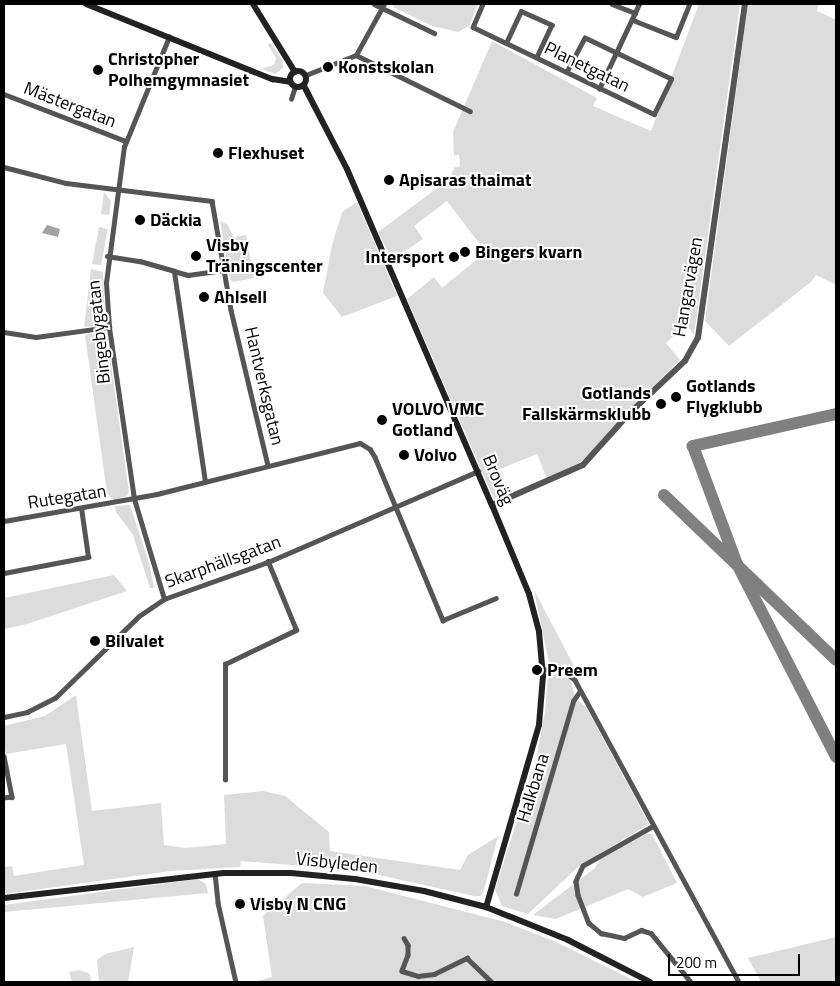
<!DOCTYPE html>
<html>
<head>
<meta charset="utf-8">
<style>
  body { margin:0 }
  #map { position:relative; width:840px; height:986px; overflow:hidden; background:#fff; font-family:"Titillium Web",sans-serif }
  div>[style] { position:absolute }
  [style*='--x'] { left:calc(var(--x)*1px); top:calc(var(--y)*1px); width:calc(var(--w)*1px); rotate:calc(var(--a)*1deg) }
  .green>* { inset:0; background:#dcdcdc }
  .water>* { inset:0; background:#a3a3a3 }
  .taxiway>* { height:12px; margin:-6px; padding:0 6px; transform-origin:6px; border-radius:6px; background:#808080 }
  .minor>* { height:4.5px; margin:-2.25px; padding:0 2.25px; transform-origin:2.25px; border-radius:2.25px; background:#555 }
  .tertiary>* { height:5.5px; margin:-2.75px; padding:0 2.75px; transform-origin:2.75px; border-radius:2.75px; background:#555 }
  .secondary>* { height:6px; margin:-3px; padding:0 3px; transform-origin:3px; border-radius:3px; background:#222 }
  .secondary>.ring { margin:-3px; padding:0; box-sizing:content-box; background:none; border:6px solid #222; border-radius:50% }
  .dots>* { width:14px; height:14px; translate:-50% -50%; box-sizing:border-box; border:2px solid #fff; border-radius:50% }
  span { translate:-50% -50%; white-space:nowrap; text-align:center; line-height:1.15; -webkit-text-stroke:4px #fff; paint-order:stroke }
  .poi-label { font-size:18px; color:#000; font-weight:700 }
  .left { translate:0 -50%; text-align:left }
  .right { translate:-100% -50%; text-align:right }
  .street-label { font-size:18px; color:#000 }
  .frame { position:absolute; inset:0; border:5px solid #000; pointer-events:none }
  .scale { position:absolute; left:668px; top:954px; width:132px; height:22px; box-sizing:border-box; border:2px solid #000; border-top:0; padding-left:6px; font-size:15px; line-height:18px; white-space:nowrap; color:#000; -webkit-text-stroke:4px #fff; paint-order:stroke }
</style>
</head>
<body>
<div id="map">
  <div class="green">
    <div style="clip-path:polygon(395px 4px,478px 4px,469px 26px,458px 32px,432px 26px,393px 7px)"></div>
    <div style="clip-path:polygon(699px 4px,740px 4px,694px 335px,686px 324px,666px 343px,680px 360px,624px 415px,591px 454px,574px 467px,547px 479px,537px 454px,495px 471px,503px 496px,494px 499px,407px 299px,434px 277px,442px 288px,486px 252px,447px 201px,414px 226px,423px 239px,392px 260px,378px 232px,448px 180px,455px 167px,460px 166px,459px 154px,454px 156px,453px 132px,492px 41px,597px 98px,593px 106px,651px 131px)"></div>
    <div style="clip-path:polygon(748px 4px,819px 4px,817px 11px,836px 20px,836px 285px,816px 275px,812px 281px,729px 346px,705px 321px)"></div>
    <div style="clip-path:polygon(271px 43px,283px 61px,283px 68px,275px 74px,261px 69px,274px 65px,276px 58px,268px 45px)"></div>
    <div style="clip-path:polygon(104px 192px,111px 201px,109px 215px,101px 214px)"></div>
    <div style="clip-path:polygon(357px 202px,397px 296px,342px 317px,323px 293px,332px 245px,342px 212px)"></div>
    <div style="clip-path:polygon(220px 221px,227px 224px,234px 237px,246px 235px,254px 278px,233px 282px,230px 279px)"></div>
    <div style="clip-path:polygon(99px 227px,108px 229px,101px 265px,92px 264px)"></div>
    <div style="clip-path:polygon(91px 269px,103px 272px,105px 320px,101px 325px,84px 327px)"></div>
    <div style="clip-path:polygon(101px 332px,107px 336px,129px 492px,127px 496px,114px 500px,107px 493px,85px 335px)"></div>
    <div style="clip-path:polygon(130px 505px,149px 563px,154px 588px,150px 588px,133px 535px,116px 512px,115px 506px)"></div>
    <div style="clip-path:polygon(114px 575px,127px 591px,27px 624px,4px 629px,4px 598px)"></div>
    <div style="clip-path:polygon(534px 590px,576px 670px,549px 663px)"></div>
    <div style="clip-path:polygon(555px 674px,570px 679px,576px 699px,586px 707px,649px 824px,579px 866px,528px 914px,502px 906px,495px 890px,536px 760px,545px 712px,548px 676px)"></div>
    <div style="clip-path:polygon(76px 695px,92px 811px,161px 803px,164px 845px,185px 848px,226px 844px,224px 795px,263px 791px,285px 796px,329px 832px,330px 851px,460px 870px,468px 855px,498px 836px,484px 890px,481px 896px,474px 896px,356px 870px,241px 861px,240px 867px,171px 871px,4px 894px,4px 867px,12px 866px,14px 876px,84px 865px,66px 744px,6px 754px,4px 745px,4px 726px,45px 716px)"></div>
    <div style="clip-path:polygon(646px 834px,652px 834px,677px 883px,643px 897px,628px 889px,556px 919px,533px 915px,595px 868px,600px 859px)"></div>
    <div style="clip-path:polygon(198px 879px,206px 884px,208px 893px,4px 912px,4px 905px)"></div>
    <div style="clip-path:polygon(302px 883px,365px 886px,505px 922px,554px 941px,637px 982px,254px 982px,272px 977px,263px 916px)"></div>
    <div style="clip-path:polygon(836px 937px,836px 982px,761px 982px,748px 958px)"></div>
    <div style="clip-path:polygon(134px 947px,128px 982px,99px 982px,97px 960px,105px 954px)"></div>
    <div style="clip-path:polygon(80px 970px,90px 974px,91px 982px,72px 982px,69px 972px)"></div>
  </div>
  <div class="water">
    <div style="clip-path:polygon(47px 225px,60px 229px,58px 237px,42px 233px)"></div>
  </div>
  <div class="taxiway">
    <div style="--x:836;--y:414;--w:147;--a:167.4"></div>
    <div style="--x:693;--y:446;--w:126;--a:69.6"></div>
    <div style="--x:737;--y:564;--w:217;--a:62.8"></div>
    <div style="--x:664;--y:495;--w:238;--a:43.8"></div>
  </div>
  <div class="minor">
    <div style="--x:374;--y:4;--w:67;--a:25.8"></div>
    <div style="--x:483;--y:4;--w:25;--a:113"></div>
    <div style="--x:473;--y:27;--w:201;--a:25.7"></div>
    <div style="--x:654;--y:114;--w:39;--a:-64"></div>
    <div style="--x:671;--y:79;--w:95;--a:-154.5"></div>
    <div style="--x:585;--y:38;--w:38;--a:118"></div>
    <div style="--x:612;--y:4;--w:25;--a:21"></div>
    <div style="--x:633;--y:20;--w:46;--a:21.6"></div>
    <div style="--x:676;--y:37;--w:35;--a:-68"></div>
    <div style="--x:506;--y:43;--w:35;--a:-65"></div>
    <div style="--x:521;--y:11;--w:34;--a:24"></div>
    <div style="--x:552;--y:25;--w:35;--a:115"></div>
    <div style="--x:356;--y:55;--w:127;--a:26.2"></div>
    <div style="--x:306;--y:75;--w:54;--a:-21.8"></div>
    <div style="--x:356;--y:55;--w:58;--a:-61.2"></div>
    <div style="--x:599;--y:89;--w:94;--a:-64.8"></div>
    <div style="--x:4;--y:94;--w:131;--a:21.1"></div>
    <div style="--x:291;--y:99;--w:13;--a:-72"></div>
    <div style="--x:4;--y:167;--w:64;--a:14.5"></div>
    <div style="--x:66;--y:183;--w:147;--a:7"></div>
    <div style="--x:212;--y:201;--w:111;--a:80.1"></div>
    <div style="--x:231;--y:310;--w:159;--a:76.6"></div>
    <div style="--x:107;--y:256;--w:33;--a:9"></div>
    <div style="--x:140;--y:261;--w:35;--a:16"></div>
    <div style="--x:4;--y:332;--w:32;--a:9"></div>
    <div style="--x:36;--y:337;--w:74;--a:-7.8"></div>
    <div style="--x:205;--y:482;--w:213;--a:-98.4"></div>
    <div style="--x:174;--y:271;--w:15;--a:16"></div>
    <div style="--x:188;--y:275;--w:36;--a:-8"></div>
    <div style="--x:4;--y:521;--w:155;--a:-10"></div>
    <div style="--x:157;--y:494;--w:209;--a:-14.1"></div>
    <div style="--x:360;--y:443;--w:12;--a:31"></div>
    <div style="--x:370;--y:449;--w:9;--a:58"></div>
    <div style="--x:375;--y:457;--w:177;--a:67.4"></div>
    <div style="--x:443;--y:620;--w:57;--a:-22.5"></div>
    <div style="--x:4;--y:573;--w:86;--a:-10.8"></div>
    <div style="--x:88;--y:557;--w:49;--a:-98.1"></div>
    <div style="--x:164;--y:599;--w:104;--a:-106.7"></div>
    <div style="--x:134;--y:499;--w:174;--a:-98.3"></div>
    <div style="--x:109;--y:327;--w:44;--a:-93.9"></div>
    <div style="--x:106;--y:283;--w:137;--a:-82.5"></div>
    <div style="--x:124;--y:147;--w:119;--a:-67.8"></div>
    <div style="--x:543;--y:669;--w:21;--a:5"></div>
    <div style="--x:564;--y:671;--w:14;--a:39"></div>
    <div style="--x:575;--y:680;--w:344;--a:61.5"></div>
    <div style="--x:4;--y:717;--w:24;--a:-12"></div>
    <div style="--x:27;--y:712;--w:31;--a:-27"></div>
    <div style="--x:55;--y:698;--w:117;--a:-44.3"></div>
    <div style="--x:139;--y:616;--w:30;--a:-34"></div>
    <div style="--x:164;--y:599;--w:110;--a:-19.6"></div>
    <div style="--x:268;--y:562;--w:229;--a:-23.4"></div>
    <div style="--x:4;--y:756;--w:42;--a:79"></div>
    <div style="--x:12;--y:797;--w:8;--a:173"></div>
    <div style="--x:225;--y:780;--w:116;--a:-90"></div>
    <div style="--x:225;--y:664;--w:79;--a:-25.6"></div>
    <div style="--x:296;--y:630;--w:74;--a:-112.4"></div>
    <div style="--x:654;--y:826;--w:81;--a:150.6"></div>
    <div style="--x:583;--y:866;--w:17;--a:115"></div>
    <div style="--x:576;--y:881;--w:14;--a:82"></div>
    <div style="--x:578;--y:895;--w:30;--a:69"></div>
    <div style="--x:589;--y:923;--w:16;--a:40"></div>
    <div style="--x:601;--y:933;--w:24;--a:12"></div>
    <div style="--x:624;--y:938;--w:19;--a:-25"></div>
    <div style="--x:641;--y:930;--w:10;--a:17"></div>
    <div style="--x:651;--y:933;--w:63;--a:50.8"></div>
    <div style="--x:215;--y:873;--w:30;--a:84"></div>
    <div style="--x:218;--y:903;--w:81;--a:77.2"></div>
    <div style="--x:516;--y:894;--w:201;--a:-73.5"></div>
    <div style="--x:573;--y:701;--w:12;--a:-55"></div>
    <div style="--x:404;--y:938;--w:8;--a:60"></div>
    <div style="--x:408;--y:945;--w:10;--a:90"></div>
    <div style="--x:408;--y:955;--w:17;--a:111"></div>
    <div style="--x:402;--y:971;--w:17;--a:17"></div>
    <div style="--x:418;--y:976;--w:16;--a:-7"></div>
    <div style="--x:434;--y:974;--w:37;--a:-26"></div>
    <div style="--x:467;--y:958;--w:35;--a:44"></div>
  </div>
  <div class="tertiary">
    <div style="--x:492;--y:505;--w:99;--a:-23.7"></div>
    <div style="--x:583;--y:465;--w:69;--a:-48"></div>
    <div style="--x:629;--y:414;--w:77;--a:-43.4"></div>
    <div style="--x:685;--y:361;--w:26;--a:-61"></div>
    <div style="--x:698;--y:338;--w:337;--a:-82"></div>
  </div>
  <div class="secondary">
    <div style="--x:86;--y:4;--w:201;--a:22"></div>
    <div style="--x:272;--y:79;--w:18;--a:9"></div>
    <div style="--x:253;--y:4;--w:80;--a:58.3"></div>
    <div class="ring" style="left:290px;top:71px;width:10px;height:10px"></div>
    <div style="--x:304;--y:86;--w:93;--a:62.6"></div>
    <div style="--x:347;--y:169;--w:366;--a:66.7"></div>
    <div style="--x:492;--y:505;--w:96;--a:67.4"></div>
    <div style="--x:529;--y:594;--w:39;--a:75"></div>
    <div style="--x:539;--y:632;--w:44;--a:84.8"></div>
    <div style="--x:543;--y:676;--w:49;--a:94.7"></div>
    <div style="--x:539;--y:725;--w:190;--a:106.2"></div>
    <div style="--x:4;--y:898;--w:221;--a:-6.5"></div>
    <div style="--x:224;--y:873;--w:67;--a:0"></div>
    <div style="--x:291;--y:873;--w:64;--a:5.4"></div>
    <div style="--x:355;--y:879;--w:70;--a:9.9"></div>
    <div style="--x:424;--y:891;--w:64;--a:14.5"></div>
    <div style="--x:486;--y:907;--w:88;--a:21.9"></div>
    <div style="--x:568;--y:940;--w:92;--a:27.1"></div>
  </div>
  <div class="dots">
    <div style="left:328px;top:67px;background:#000"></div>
    <div style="left:98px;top:70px;background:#000"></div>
    <div style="left:218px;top:153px;background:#000"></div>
    <div style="left:389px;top:180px;background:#000"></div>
    <div style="left:140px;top:220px;background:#000"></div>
    <div style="left:465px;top:252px;background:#000"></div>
    <div style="left:196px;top:256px;background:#000"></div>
    <div style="left:454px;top:257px;background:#000"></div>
    <div style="left:204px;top:297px;background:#000"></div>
    <div style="left:676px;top:397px;background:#000"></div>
    <div style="left:661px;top:404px;background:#000"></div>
    <div style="left:382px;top:420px;background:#000"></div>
    <div style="left:404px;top:455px;background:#000"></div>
    <div style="left:95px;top:641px;background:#000"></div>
    <div style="left:537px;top:670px;background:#000"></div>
    <div style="left:240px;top:904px;background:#000"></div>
  </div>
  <div class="poi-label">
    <span class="left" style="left:108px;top:70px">Christopher<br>Polhemgymnasiet</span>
    <span class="left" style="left:338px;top:67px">Konstskolan</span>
    <span class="left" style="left:228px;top:153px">Flexhuset</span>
    <span class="left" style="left:399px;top:180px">Apisaras thaimat</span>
    <span class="left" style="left:150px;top:220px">Däckia</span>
    <span class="left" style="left:206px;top:256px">Visby<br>Träningscenter</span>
    <span class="left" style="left:475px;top:252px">Bingers kvarn</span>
    <span class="right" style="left:444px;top:257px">Intersport</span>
    <span class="left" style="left:214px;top:297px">Ahlsell</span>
    <span class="left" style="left:686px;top:397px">Gotlands<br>Flygklubb</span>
    <span class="right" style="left:651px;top:404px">Gotlands<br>Fallskärmsklubb</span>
    <span class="left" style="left:392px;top:420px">VOLVO VMC<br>Gotland</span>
    <span class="left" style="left:414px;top:455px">Volvo</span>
    <span class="left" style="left:105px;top:641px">Bilvalet</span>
    <span class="left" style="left:547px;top:670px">Preem</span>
    <span class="left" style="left:250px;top:904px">Visby N CNG</span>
  </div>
  <div class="street-label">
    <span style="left:587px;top:67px;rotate:26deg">Planetgatan</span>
    <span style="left:70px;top:105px;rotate:21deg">Mästergatan</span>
    <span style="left:688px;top:287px;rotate:-80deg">Hangarvägen</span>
    <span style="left:99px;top:332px;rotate:-96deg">Bingebygatan</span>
    <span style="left:264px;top:386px;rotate:77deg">Hantverksgatan</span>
    <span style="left:498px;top:480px;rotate:67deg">Broväg</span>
    <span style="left:67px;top:497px;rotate:-9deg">Rutegatan</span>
    <span style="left:223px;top:562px;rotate:-20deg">Skarphällsgatan</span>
    <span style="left:533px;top:788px;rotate:-73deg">Halkbana</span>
    <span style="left:337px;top:863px;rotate:6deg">Visbyleden</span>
  </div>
  <div class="frame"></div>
  <div class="scale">200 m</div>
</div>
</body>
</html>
